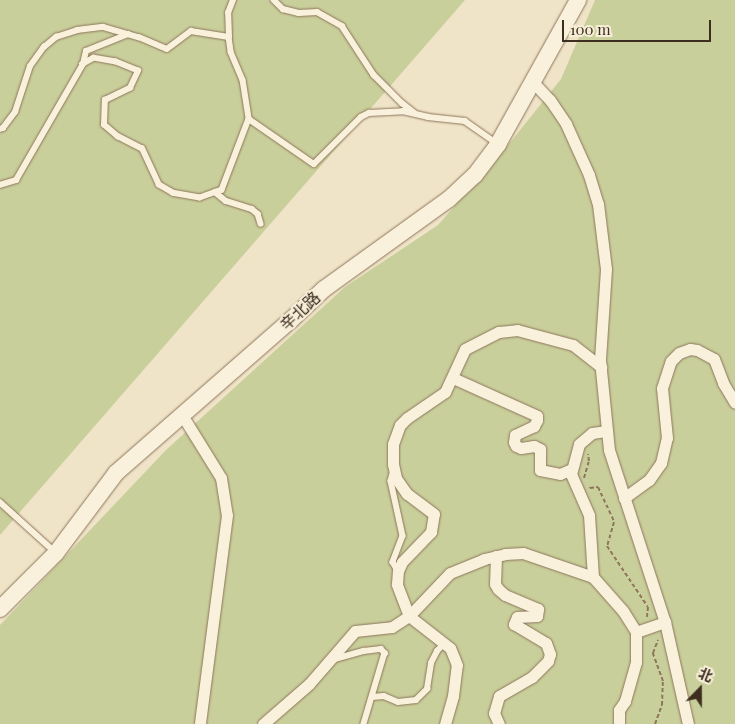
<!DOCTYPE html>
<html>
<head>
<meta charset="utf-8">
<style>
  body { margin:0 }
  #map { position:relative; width:735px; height:724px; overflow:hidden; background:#f0e4c8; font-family:"Playfair Display","Noto Sans SC",serif }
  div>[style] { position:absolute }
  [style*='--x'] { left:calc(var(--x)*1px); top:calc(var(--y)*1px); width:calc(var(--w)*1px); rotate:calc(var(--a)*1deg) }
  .green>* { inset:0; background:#c9cf9b }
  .path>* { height:2px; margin-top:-1px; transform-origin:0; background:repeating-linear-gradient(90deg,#8d765c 0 4px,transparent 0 6.5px) }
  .roads { filter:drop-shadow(0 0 1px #8d765c) drop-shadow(0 0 1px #8d765c) }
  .lane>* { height:5.5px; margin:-2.75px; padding:0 2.75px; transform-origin:2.75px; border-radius:2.75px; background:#faf1dc }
  .street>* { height:11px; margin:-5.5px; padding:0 5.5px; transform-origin:5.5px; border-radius:5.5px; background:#faf1dc }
  .secondary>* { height:16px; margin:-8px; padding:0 8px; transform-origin:8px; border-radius:8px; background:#faf1dc }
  span { translate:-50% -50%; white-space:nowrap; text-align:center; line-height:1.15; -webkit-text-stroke:4px #f7eed8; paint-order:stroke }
  .street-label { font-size:16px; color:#3d2e20 }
  .north { position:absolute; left:675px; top:664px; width:50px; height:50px; -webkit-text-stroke:4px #f7eed8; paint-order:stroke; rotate:22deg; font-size:14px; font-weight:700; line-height:20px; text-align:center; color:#3d2e20 }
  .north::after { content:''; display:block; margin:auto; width:18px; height:22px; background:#3d2e20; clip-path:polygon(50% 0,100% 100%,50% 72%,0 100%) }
  .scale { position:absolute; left:562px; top:20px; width:149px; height:22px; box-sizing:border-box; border:2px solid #3d2e20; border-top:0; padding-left:6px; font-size:15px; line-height:18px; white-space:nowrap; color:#3d2e20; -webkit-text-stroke:4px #f7eed8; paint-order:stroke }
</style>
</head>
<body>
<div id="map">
  <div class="green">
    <div style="clip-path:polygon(0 0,465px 0,0 535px)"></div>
    <div style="clip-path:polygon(595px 0,735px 0,735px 724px,0 724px,0 625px,166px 450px,345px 287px,438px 225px,508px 145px,561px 79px)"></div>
  </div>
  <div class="path">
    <div style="--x:584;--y:478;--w:18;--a:-74"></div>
    <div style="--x:589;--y:461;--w:7;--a:-98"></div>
    <div style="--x:589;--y:487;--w:1;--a:45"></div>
    <div style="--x:590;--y:488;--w:8;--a:-7"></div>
    <div style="--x:598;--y:487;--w:38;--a:65"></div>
    <div style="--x:614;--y:522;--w:25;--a:106"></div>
    <div style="--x:607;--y:546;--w:73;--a:56.1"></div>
    <div style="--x:648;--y:607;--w:10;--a:96"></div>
    <div style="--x:655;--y:724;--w:20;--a:-70"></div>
    <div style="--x:662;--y:705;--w:24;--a:-88"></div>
    <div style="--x:663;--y:681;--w:30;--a:-110"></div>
    <div style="--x:653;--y:653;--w:14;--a:-69"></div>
  </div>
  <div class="roads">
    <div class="lane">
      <div style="--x:274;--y:0;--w:13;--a:45"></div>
      <div style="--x:283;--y:9;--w:16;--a:14"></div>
      <div style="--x:299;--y:13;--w:18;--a:-3"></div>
      <div style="--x:317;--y:12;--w:29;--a:29"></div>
      <div style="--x:342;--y:26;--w:59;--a:56.9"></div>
      <div style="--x:374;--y:75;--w:40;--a:45"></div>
      <div style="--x:402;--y:103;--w:16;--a:38"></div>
      <div style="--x:229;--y:37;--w:24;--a:-92"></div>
      <div style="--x:228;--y:13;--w:14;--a:-69"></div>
      <div style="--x:249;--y:119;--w:79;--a:34.7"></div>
      <div style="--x:314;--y:164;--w:66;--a:-45"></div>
      <div style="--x:361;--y:117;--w:9;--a:-27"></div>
      <div style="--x:369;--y:113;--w:34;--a:-3"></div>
      <div style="--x:403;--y:111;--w:26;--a:13"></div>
      <div style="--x:428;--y:117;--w:37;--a:6"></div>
      <div style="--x:465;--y:121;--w:39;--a:35"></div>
      <div style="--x:0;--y:129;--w:3;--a:-18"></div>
      <div style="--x:3;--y:128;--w:20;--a:-53"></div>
      <div style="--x:15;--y:112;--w:48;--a:-71.9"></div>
      <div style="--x:30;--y:66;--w:24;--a:-54"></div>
      <div style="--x:44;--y:47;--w:16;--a:-40"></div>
      <div style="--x:56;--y:37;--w:22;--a:-18"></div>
      <div style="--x:77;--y:30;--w:26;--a:-7"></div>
      <div style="--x:103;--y:27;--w:37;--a:16"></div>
      <div style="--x:139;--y:37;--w:30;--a:23"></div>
      <div style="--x:167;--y:49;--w:30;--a:-37"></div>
      <div style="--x:191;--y:31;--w:38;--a:9"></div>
      <div style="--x:229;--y:37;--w:15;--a:82"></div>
      <div style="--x:231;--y:52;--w:30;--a:67"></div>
      <div style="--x:243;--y:80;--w:39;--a:81"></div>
      <div style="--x:249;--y:119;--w:76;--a:110.8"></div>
      <div style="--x:222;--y:190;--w:23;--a:160"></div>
      <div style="--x:200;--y:198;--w:27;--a:-170"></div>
      <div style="--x:173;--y:193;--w:16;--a:-150"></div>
      <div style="--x:159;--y:185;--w:40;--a:-115"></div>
      <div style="--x:142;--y:149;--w:27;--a:-153"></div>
      <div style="--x:118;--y:137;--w:18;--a:-139"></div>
      <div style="--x:104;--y:125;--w:25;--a:-88"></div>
      <div style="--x:105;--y:100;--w:28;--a:-26"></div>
      <div style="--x:130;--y:88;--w:19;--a:-65"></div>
      <div style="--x:138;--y:71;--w:24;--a:-158"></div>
      <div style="--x:116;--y:62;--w:22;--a:-170"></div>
      <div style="--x:94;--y:58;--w:13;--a:151"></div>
      <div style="--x:0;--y:185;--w:17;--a:-17"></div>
      <div style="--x:16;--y:180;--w:134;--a:-60"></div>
      <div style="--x:83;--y:64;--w:13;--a:-77"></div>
      <div style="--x:86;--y:51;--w:45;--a:-22"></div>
      <div style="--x:215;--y:192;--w:14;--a:39"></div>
      <div style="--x:226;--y:201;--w:27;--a:17"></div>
      <div style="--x:252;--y:209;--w:8;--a:40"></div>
      <div style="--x:258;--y:214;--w:10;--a:73"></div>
      <div style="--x:393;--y:474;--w:7;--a:106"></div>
      <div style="--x:391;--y:481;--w:56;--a:77.7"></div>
      <div style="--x:403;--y:536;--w:28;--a:111"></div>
      <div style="--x:393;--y:562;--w:10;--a:61"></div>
      <div style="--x:0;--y:502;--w:73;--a:42.2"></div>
      <div style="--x:332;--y:660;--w:33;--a:-16"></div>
      <div style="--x:364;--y:651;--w:17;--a:-7"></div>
      <div style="--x:381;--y:649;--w:6;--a:45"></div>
      <div style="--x:385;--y:653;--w:74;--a:106.5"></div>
      <div style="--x:372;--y:697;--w:12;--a:-5"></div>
      <div style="--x:384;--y:696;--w:15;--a:23"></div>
      <div style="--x:398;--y:702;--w:18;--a:-6"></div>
      <div style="--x:416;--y:700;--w:16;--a:-45"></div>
      <div style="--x:427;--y:689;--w:26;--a:-81"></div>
      <div style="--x:431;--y:663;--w:13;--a:-63"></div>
      <div style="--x:437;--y:651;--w:10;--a:-45"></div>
    </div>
    <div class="street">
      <div style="--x:533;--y:82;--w:25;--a:47"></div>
      <div style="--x:550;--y:100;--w:29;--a:56"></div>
      <div style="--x:566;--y:124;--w:56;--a:65.7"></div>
      <div style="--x:589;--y:175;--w:30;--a:73"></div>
      <div style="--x:598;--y:204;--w:65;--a:83"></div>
      <div style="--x:606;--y:269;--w:91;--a:93.8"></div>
      <div style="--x:600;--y:360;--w:90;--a:84.3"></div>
      <div style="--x:609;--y:450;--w:181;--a:72"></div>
      <div style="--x:665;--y:622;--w:105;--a:77.3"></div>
      <div style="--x:453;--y:378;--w:92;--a:24.3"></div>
      <div style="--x:537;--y:416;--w:4;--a:90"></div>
      <div style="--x:537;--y:420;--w:7;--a:117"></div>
      <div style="--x:534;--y:426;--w:21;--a:155"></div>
      <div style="--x:515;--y:435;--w:7;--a:98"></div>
      <div style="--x:514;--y:442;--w:4;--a:63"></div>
      <div style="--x:516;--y:446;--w:5;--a:22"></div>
      <div style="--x:521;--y:448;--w:13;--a:-9"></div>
      <div style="--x:534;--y:446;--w:7;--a:27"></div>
      <div style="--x:540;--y:449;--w:21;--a:90"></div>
      <div style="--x:540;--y:470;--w:20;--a:11"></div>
      <div style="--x:560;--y:474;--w:13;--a:-23"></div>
      <div style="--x:182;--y:415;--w:74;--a:58.2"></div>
      <div style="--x:221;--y:478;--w:37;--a:81"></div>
      <div style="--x:227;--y:515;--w:211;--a:97.4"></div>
      <div style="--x:624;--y:498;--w:31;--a:-36"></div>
      <div style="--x:649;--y:480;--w:21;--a:-55"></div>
      <div style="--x:661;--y:463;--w:26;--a:-77"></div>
      <div style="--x:667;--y:438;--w:50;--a:-95.7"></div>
      <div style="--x:662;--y:388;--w:28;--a:-72"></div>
      <div style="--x:671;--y:361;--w:11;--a:-45"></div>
      <div style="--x:679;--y:353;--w:12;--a:-20"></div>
      <div style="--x:690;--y:349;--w:7;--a:8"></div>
      <div style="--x:697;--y:350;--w:19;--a:28"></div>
      <div style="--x:714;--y:359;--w:26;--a:69"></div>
      <div style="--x:723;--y:383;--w:23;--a:59"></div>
      <div style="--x:496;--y:556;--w:28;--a:92"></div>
      <div style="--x:495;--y:584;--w:6;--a:59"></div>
      <div style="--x:498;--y:589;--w:9;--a:41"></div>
      <div style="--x:505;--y:595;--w:36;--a:23"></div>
      <div style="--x:538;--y:609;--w:7;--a:98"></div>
      <div style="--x:537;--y:616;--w:20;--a:177"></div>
      <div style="--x:517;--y:617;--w:8;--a:113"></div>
      <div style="--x:514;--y:624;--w:37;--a:31"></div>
      <div style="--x:546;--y:643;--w:12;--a:70"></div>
      <div style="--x:550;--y:654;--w:7;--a:106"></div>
      <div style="--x:548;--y:661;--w:23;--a:135"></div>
      <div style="--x:532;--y:677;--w:38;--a:150"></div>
      <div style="--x:499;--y:696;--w:18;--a:106"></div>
      <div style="--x:494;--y:713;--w:12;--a:66"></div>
      <div style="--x:593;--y:577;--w:62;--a:-93.7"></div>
      <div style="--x:589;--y:515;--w:45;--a:-113.7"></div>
      <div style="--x:571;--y:474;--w:31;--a:-75"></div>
      <div style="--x:579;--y:444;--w:17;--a:-40"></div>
      <div style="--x:592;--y:433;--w:15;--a:-8"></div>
      <div style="--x:636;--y:632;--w:31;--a:-19"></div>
      <div style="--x:263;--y:724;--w:61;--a:-41"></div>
      <div style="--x:309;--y:684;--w:70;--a:-49"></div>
      <div style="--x:355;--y:631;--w:37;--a:-6"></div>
      <div style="--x:392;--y:627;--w:20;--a:-33"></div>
      <div style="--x:409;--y:616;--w:59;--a:-46.4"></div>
      <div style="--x:450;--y:573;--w:37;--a:-22"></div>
      <div style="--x:484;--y:559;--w:22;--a:-13"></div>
      <div style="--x:505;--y:554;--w:18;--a:-3"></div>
      <div style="--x:523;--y:553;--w:74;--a:18.9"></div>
      <div style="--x:593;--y:577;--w:45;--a:48.6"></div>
      <div style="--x:623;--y:611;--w:25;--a:58"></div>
      <div style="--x:636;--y:632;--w:30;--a:90"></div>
      <div style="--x:636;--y:662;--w:41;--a:105.8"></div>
      <div style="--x:625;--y:701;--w:11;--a:124"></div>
      <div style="--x:619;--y:710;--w:14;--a:90"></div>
      <div style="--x:445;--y:724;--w:29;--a:-74"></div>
      <div style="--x:453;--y:696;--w:31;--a:-83"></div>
      <div style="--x:457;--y:665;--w:18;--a:-112"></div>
      <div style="--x:450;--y:648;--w:52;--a:-142"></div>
      <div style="--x:409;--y:616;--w:34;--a:-111"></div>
      <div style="--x:397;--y:584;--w:13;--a:-86"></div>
      <div style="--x:398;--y:571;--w:10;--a:-66"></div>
      <div style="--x:402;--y:562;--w:42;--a:-46"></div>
      <div style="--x:431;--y:532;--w:18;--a:-81"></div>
      <div style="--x:434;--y:514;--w:34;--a:-143"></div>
      <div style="--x:407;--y:494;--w:19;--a:-125"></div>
      <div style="--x:396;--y:478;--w:14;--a:-102"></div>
      <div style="--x:393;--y:464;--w:20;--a:-90"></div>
      <div style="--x:393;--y:444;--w:20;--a:-70"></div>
      <div style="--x:400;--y:425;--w:10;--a:-45"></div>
      <div style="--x:407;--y:418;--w:46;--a:-34.4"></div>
      <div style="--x:445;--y:392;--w:47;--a:-65.1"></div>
      <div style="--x:465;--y:349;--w:38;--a:-27"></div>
      <div style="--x:499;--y:332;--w:18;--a:-6"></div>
      <div style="--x:517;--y:330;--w:58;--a:15"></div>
      <div style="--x:573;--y:345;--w:36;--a:38"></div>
    </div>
    <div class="secondary">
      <div style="--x:0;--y:609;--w:79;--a:-45"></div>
      <div style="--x:56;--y:553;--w:100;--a:-53.1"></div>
      <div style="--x:116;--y:473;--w:232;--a:-41.2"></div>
      <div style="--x:291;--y:320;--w:45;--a:-43.2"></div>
      <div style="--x:324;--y:289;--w:154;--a:-35.8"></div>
      <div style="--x:449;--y:199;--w:35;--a:-43"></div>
      <div style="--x:475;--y:175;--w:39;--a:-53"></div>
      <div style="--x:498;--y:144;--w:165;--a:-60.9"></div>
    </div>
  </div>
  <div class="street-label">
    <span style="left:300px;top:311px;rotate:-43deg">辛北路</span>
  </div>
  <div class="north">北</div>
  <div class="scale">100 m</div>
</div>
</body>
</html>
